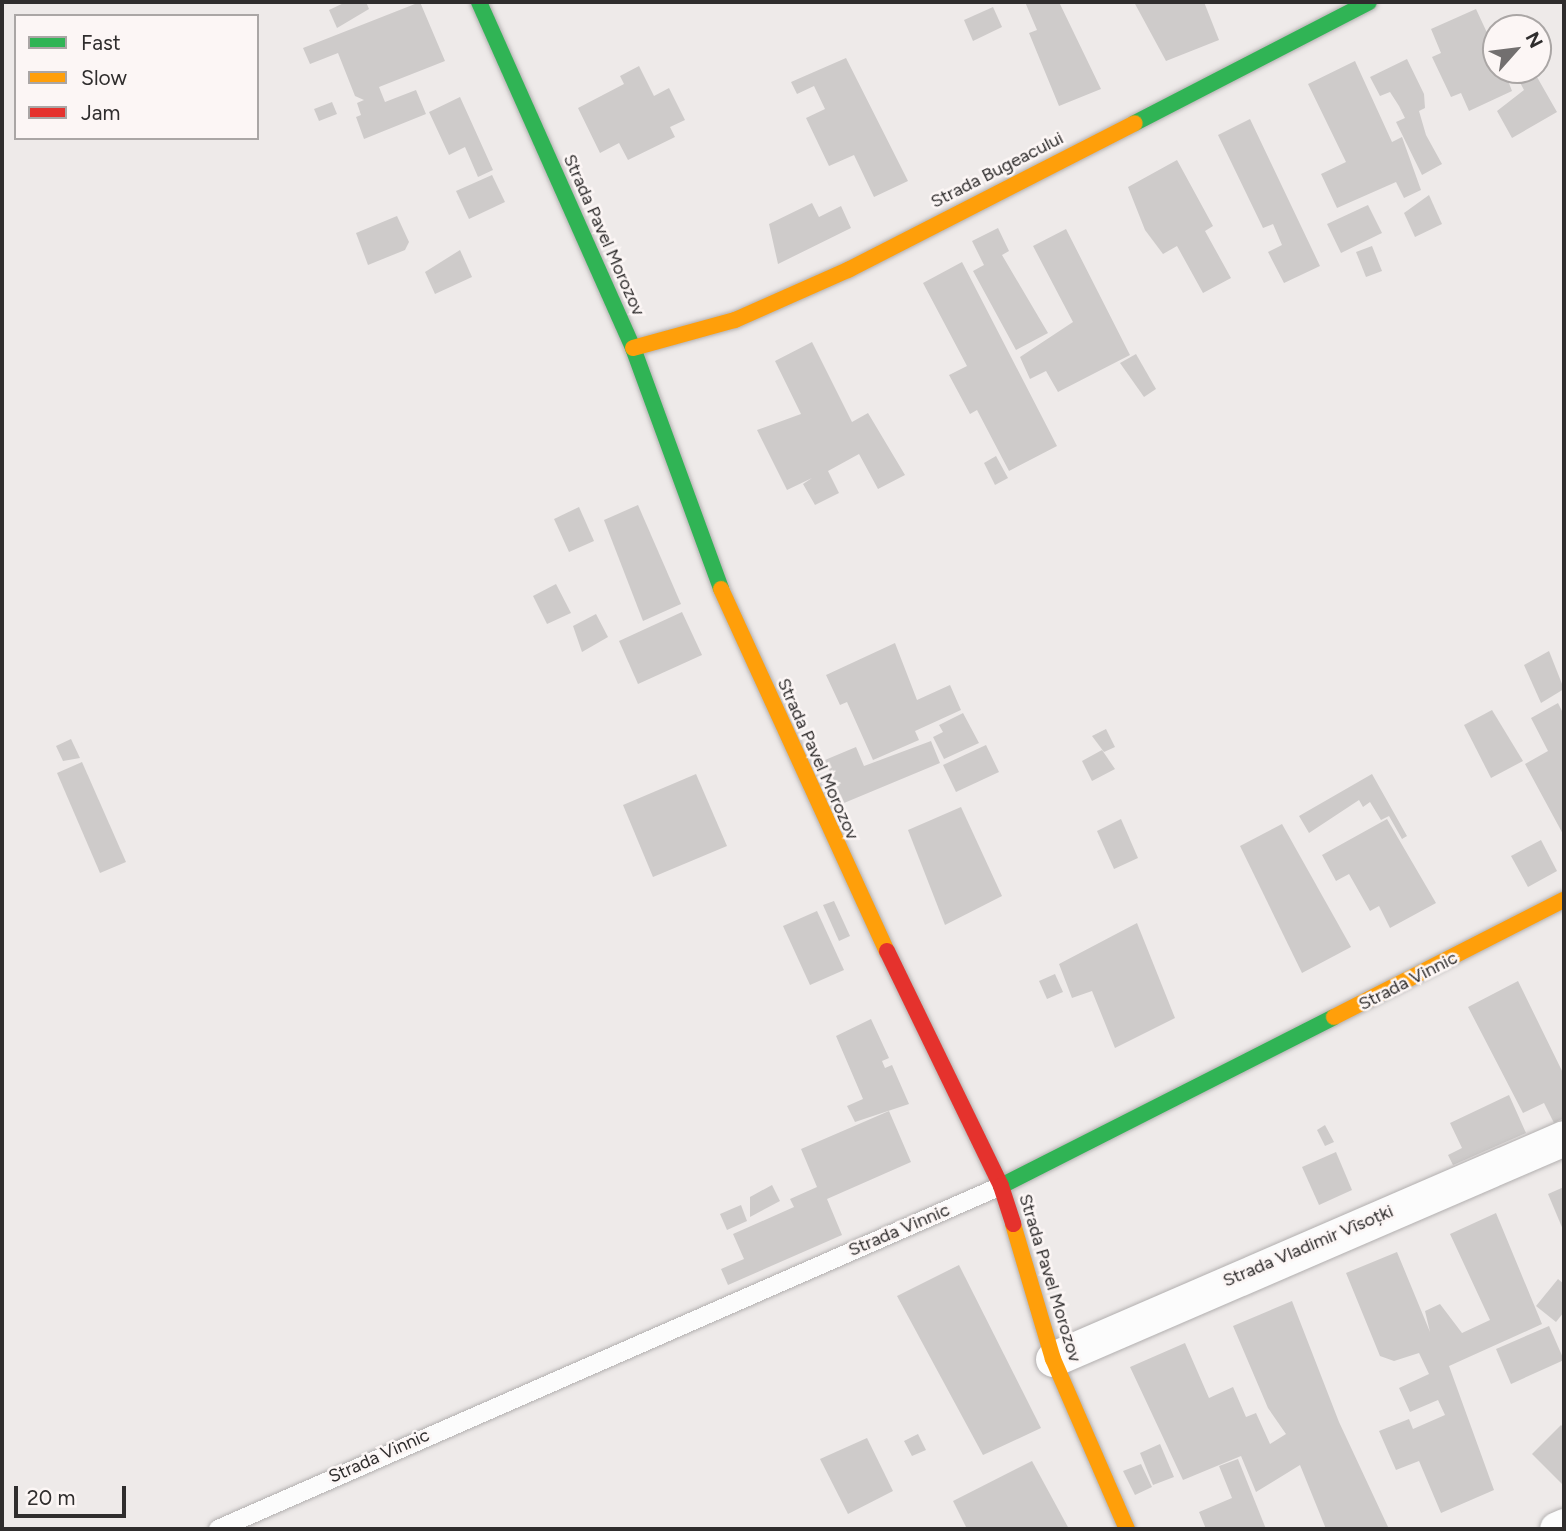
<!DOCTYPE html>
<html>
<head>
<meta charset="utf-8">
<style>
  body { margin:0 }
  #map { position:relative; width:1566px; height:1531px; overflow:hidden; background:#eeeae9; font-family:Figtree,sans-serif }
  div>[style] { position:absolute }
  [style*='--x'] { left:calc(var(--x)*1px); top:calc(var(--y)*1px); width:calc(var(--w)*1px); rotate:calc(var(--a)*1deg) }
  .building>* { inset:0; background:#cecbca }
  .roads { filter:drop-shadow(0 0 2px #b2afaf) drop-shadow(0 0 2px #b2afaf) }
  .lane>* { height:18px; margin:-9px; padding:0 9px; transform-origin:9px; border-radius:9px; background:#fcfcfc }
  .street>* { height:35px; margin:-17.5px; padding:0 17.5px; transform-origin:17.5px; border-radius:17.5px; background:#fcfcfc }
  .fast>* { height:16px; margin:-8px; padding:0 8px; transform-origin:8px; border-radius:8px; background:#30b455 }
  .slow>* { height:16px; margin:-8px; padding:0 8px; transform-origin:8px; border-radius:8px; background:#ff9f0a }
  .jam>* { height:16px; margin:-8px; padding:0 8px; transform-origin:8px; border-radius:8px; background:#e5322d }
  span { translate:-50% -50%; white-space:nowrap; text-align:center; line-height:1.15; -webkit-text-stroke:5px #fcf6f5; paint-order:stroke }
  .street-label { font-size:18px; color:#2f2d2d }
  .frame { position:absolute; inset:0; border:4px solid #2f2d2d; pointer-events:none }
  .legend { position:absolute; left:14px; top:14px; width:245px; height:126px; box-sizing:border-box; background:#fcf6f5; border:2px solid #aaa6a5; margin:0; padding:9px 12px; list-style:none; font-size:21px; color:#2f2d2d }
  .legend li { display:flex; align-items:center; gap:14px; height:35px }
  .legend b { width:35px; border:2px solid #aaa6a5 }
  .north { position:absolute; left:1482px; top:14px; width:70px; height:70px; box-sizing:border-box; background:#fcf6f5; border:2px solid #aaa6a5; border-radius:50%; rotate:62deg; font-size:19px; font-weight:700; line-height:28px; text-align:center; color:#2f2d2d }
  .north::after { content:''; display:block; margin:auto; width:24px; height:32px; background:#726f6f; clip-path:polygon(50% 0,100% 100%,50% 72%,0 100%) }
  .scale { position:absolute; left:14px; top:1486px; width:112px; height:32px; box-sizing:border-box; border:4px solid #2f2d2d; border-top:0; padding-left:9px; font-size:21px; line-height:24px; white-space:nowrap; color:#2f2d2d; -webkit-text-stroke:5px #fcf6f5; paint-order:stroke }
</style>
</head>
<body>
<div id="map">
  <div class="building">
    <div style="clip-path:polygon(346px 2px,366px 2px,369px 9px,337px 28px,329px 10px)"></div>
    <div style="clip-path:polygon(420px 2px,445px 61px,379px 87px,385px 102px,416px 90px,426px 114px,364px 139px,356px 117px,361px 115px,357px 103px,364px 100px,355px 96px,338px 53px,310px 64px,303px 48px)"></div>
    <div style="clip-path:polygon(1025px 2px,1059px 2px,1101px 89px,1059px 106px,1029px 33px,1037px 30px)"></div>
    <div style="clip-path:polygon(1134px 2px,1204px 2px,1219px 40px,1166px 61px)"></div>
    <div style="clip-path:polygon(993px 7px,1002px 27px,973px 41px,964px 20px)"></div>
    <div style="clip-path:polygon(1476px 9px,1496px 52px,1496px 70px,1504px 70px,1512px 91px,1469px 111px,1461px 93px,1451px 97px,1432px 57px,1441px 53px,1431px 29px)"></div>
    <div style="clip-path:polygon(846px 58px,908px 181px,874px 197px,854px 155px,829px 166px,806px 118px,825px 109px,814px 86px,797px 94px,791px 82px)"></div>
    <div style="clip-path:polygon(1407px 59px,1424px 94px,1425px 108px,1419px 111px,1426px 135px,1442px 164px,1422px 175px,1396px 122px,1405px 118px,1399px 106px,1390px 92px,1380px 96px,1370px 77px)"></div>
    <div style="clip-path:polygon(1355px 61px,1392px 142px,1402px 137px,1421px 190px,1404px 198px,1396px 182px,1337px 208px,1321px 174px,1346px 162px,1308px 84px)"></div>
    <div style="clip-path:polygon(639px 66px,654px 96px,669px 88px,685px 120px,670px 127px,675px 137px,628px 160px,619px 143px,600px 153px,578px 108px,624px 84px,620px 76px)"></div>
    <div style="clip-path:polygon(1533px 70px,1557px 112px,1512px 138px,1497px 111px,1524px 90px,1516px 75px)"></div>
    <div style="clip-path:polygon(460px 97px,493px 170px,478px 177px,465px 147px,449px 155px,429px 112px)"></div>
    <div style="clip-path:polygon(332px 102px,337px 114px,319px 121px,314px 109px)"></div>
    <div style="clip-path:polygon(1250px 119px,1320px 266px,1284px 283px,1268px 252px,1282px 245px,1273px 224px,1263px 228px,1218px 135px)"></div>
    <div style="clip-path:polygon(1177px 160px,1213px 226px,1205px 231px,1231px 278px,1203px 293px,1177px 246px,1163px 254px,1145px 230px,1128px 187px)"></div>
    <div style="clip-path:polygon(492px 175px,505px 202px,469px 219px,456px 191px)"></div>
    <div style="clip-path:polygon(1429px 195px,1442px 224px,1415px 237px,1404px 213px)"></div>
    <div style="clip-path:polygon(812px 203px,819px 217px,841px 206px,851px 228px,778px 264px,769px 224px)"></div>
    <div style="clip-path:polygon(1368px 205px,1382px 233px,1341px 253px,1327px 224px)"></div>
    <div style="clip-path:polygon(397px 216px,409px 242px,405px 250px,368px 265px,356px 233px)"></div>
    <div style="clip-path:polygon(998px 228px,1009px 251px,1002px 255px,1048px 333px,1016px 350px,973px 271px,984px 265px,972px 241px)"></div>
    <div style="clip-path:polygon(1066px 229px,1130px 355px,1058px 392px,1046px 371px,1030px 379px,1020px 357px,1073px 322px,1033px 246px)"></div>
    <div style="clip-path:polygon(1372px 246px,1382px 271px,1366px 277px,1356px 252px)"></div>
    <div style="clip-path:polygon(460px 250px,472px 277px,435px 294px,425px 272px)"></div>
    <div style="clip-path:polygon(962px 262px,1057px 446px,1009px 471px,977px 410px,970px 414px,949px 375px,967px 366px,923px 283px)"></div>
    <div style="clip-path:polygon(812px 342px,852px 422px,868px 413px,905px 475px,878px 489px,859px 454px,828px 471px,839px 493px,815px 505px,803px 484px,812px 478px,787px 490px,757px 430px,801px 414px,775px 361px)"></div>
    <div style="clip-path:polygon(1136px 354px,1156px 389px,1144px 397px,1120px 363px)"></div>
    <div style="clip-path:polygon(996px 456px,1008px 478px,995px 485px,984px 463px)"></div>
    <div style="clip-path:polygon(638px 505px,681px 604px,643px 621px,604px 520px)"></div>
    <div style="clip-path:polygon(579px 507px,594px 541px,569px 552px,554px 519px)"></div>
    <div style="clip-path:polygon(556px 584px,571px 613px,547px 624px,533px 596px)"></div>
    <div style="clip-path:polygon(682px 612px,702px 655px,638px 684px,619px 641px)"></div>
    <div style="clip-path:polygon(596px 614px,608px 637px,582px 652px,573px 626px)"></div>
    <div style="clip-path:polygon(895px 643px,917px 700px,950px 685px,961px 710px,915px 731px,919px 740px,873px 760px,847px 702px,840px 705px,826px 675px)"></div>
    <div style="clip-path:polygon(1549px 651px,1564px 689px,1541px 703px,1524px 665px)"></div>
    <div style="clip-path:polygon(1558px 703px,1564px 715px,1564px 836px,1525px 764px,1548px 751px,1531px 718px)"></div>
    <div style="clip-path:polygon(1492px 710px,1523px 761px,1491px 778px,1464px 725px)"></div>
    <div style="clip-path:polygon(963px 713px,979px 743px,944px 759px,933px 737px,943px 732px,939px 725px)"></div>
    <div style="clip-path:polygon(1106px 729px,1115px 747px,1104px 752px,1092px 736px)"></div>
    <div style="clip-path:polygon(71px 739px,80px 758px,63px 761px,56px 746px)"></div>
    <div style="clip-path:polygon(931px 741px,940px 763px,844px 803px,825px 760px,856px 747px,864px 766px)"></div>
    <div style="clip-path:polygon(986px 745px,999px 772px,956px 792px,943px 765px)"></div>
    <div style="clip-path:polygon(1102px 750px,1115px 769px,1092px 781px,1082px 761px)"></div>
    <div style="clip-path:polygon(82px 762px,126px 862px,100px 873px,57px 773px)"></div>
    <div style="clip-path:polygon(696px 774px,727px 846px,653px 877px,623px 805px)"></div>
    <div style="clip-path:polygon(1372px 774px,1407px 836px,1402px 839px,1389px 816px,1381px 820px,1370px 802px,1363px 807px,1359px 800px,1309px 833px,1299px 816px)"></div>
    <div style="clip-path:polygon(961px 807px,1002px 896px,945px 925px,908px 830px)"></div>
    <div style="clip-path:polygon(1121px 819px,1138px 858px,1114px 869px,1097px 831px)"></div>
    <div style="clip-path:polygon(1387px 819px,1436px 903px,1390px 928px,1379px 906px,1370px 911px,1349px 874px,1336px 881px,1322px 855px)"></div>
    <div style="clip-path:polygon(1282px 824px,1351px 947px,1302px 973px,1240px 846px)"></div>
    <div style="clip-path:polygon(1541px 840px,1557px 871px,1528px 887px,1511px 856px)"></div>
    <div style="clip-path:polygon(834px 901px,850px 936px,839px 941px,823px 905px)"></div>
    <div style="clip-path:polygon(817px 911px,844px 970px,810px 985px,783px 926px)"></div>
    <div style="clip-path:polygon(1137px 923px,1175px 1018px,1115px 1048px,1092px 991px,1072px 998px,1059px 964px)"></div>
    <div style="clip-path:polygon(1055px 974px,1063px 992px,1047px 999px,1039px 981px)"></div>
    <div style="clip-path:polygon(1518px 981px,1564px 1075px,1564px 1118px,1554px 1123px,1544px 1103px,1523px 1113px,1468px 1007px)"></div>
    <div style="clip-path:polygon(871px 1019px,889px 1058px,882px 1061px,885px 1068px,892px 1065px,909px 1104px,855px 1122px,847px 1106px,863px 1099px,836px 1036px)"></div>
    <div style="clip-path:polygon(1509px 1095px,1526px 1133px,1453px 1165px,1448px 1155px,1462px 1148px,1450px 1123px)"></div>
    <div style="clip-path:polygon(889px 1111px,911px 1162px,827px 1199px,842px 1235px,728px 1285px,721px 1269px,744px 1259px,733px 1234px,794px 1207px,790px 1199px,817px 1187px,801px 1149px)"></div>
    <div style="clip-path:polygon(1325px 1125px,1334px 1142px,1325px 1146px,1317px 1130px)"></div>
    <div style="clip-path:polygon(1336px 1152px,1352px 1190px,1319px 1205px,1302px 1167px)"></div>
    <div style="clip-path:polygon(772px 1185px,780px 1201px,750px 1217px,750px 1197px)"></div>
    <div style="clip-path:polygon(1564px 1187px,1564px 1232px,1548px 1194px)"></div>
    <div style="clip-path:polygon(741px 1205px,747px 1221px,727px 1230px,720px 1214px)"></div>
    <div style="clip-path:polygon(1496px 1213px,1542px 1324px,1449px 1366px,1494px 1490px,1441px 1513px,1419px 1461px,1396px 1470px,1379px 1431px,1409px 1419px,1413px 1429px,1445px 1415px,1438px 1400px,1410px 1412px,1399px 1388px,1429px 1374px,1419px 1353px,1394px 1361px,1380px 1356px,1346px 1273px,1397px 1252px,1430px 1332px,1425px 1311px,1440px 1304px,1462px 1333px,1490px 1320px,1450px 1234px)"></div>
    <div style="clip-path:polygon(959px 1265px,1041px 1428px,983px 1455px,897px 1296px)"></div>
    <div style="clip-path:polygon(1558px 1279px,1564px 1284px,1564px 1312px,1556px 1322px,1536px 1306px)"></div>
    <div style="clip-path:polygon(1292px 1301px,1339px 1422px,1389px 1529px,1326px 1529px,1300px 1465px,1256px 1492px,1241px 1456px,1183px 1480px,1130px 1367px,1185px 1343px,1209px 1398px,1233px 1387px,1246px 1417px,1256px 1413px,1270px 1444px,1286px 1434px,1268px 1408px,1233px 1326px)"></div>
    <div style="clip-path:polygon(1549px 1326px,1564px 1360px,1511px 1384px,1496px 1349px)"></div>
    <div style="clip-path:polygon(1561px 1425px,1564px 1428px,1564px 1486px,1532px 1454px)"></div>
    <div style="clip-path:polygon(918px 1434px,926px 1450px,912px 1456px,904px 1441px)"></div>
    <div style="clip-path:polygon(867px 1438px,893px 1491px,848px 1514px,820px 1459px)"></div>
    <div style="clip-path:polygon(1160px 1444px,1174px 1477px,1153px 1485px,1140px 1453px)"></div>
    <div style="clip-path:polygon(1238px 1459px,1266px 1529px,1206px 1529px,1199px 1512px,1232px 1498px,1219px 1466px)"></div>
    <div style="clip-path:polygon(1032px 1461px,1069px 1529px,967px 1529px,953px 1501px)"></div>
    <div style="clip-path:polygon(1141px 1464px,1152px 1487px,1135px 1495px,1123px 1471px)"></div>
  </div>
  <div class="roads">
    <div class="lane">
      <div style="--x:218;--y:1529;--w:855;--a:-23.66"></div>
    </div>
    <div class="street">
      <div style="--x:1053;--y:1359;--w:557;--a:-23.39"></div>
      <div style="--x:1557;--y:1529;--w:8;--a:-23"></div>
    </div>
    <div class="fast">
      <div style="--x:479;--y:2;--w:379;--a:66"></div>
      <div style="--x:633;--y:348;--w:257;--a:69.9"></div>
      <div style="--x:1135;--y:123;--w:263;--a:-27.3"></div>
      <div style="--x:1001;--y:1186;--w:373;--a:-26.9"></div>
    </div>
    <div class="slow">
      <div style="--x:633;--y:348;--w:106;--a:-15.4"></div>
      <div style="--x:735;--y:320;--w:124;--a:-23.9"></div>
      <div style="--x:848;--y:270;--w:322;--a:-27.1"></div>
      <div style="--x:721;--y:589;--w:398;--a:65.4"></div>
      <div style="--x:1334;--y:1017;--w:258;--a:-27"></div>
      <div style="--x:1013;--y:1224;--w:141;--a:73.5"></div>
      <div style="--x:1053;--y:1359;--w:185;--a:66.5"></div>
    </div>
    <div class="jam">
      <div style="--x:887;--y:951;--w:261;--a:64.1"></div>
      <div style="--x:1001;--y:1186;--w:40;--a:72"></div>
    </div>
  </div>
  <div class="street-label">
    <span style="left:997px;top:170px;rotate:-27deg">Strada Bugeacului</span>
    <span style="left:604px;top:235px;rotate:66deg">Strada Pavel Morozov</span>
    <span style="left:818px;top:759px;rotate:66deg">Strada Pavel Morozov</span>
    <span style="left:1408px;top:981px;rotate:-27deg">Strada Vinnic</span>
    <span style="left:899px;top:1230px;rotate:-23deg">Strada Vinnic</span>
    <span style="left:1308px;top:1246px;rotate:-23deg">Strada Vladimir Vîsoțki</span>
    <span style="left:1050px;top:1278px;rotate:73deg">Strada Pavel Morozov</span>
    <span style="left:379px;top:1456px;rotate:-24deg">Strada Vinnic</span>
  </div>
  <div class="frame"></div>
  <ul class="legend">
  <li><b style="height:9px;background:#30b455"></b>Fast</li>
  <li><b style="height:9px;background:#ff9f0a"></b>Slow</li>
  <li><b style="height:9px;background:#e5322d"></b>Jam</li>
  </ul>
  <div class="north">N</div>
  <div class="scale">20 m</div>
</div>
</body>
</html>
